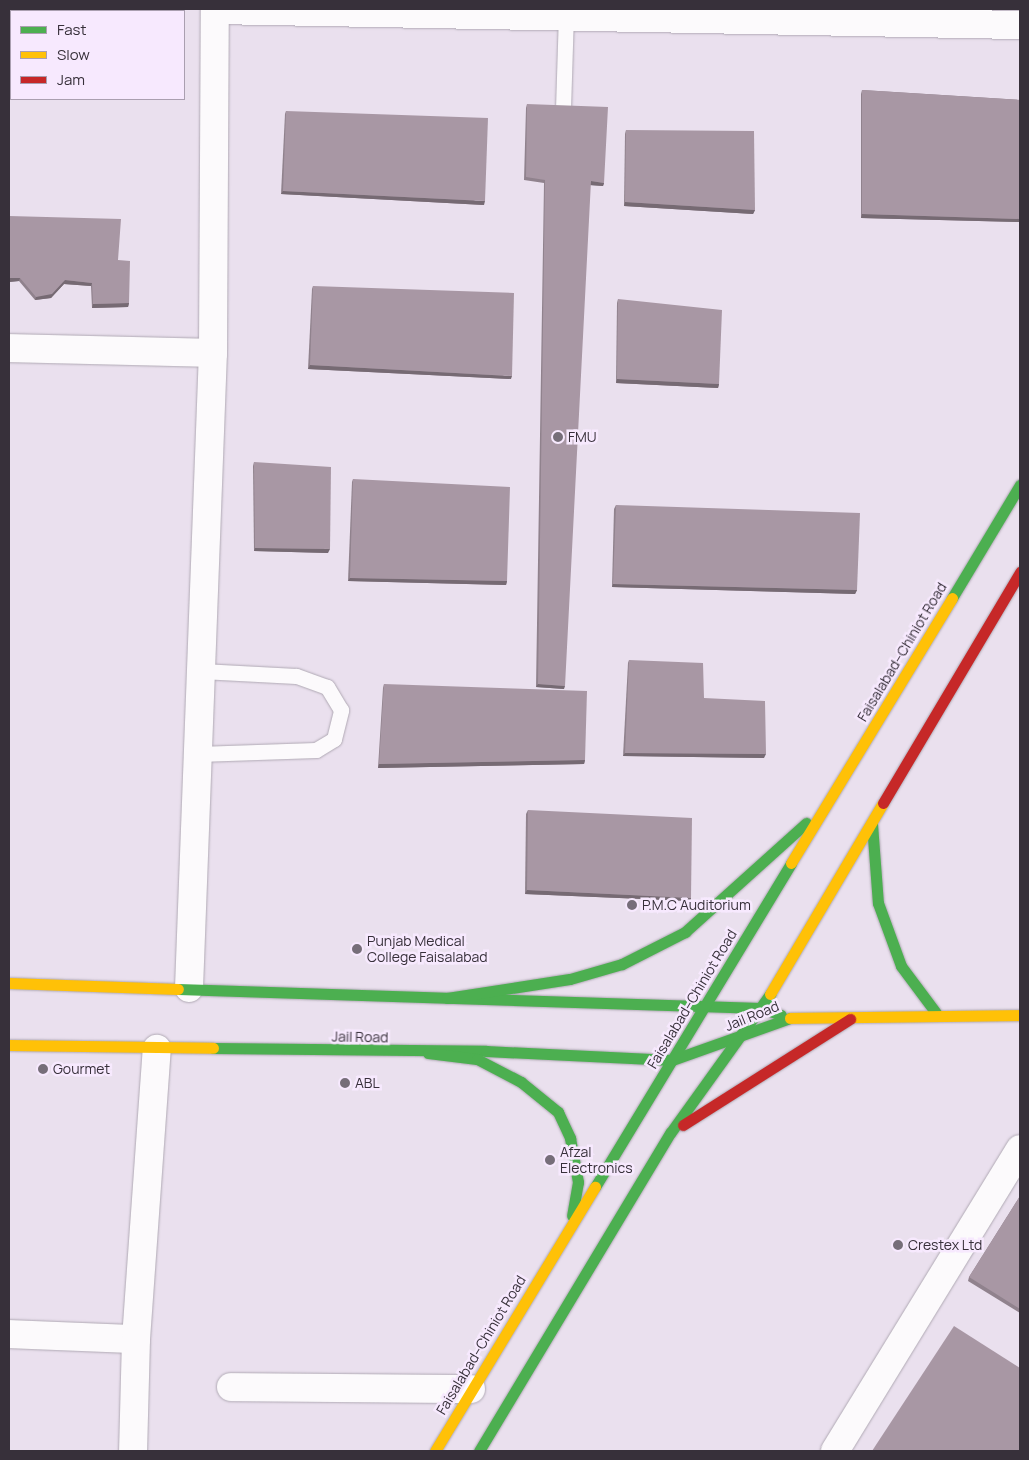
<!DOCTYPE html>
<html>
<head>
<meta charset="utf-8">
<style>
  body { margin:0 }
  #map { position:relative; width:1029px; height:1460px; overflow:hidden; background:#eae0ee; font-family:Manrope,sans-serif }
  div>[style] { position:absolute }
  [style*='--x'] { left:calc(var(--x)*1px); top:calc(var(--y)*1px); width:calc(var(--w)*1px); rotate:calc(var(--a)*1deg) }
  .roads { filter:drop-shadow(0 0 1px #b0a9b4) drop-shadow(0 0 1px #b0a9b4) }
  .lane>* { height:15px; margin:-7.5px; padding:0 7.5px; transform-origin:7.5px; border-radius:7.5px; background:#fcfafc }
  .street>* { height:28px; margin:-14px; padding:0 14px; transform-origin:14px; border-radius:14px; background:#fcfafc }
  .fast>* { height:11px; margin:-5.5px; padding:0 5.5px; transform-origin:5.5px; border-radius:5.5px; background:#4caf50 }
  .slow>* { height:11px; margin:-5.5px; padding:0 5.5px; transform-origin:5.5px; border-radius:5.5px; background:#ffc107 }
  .jam>* { height:11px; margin:-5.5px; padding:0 5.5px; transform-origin:5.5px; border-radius:5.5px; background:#c62828 }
  .wall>* { inset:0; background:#90828d }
  .shaded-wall>* { inset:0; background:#766a73 }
  .building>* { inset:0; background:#a897a4 }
  .dots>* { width:14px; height:14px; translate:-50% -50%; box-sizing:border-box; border:2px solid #f7e9fe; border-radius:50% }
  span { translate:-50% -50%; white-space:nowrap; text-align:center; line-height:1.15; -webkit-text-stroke:5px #f7e9fe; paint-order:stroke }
  .poi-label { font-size:14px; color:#37303a }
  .left { translate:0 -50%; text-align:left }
  .street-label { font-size:14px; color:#37303a }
  .frame { position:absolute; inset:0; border:10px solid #37303a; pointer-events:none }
  .legend { position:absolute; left:10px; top:10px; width:175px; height:90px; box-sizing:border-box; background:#f7e9fe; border:1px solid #aa9fb0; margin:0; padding:6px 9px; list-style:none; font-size:15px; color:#37303a }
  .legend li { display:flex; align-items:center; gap:10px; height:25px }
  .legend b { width:25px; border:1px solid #aa9fb0 }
</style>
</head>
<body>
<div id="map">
  <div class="roads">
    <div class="lane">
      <div style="--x:563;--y:109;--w:95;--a:-88.2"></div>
      <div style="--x:198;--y:754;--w:118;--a:-1.9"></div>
      <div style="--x:316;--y:750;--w:21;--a:-31"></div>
      <div style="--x:334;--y:739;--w:30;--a:-76"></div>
      <div style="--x:341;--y:710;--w:27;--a:-121"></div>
      <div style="--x:327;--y:687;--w:33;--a:-160"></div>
      <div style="--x:296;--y:676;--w:95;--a:-177"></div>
    </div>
    <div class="street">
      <div style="--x:215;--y:10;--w:805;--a:1.07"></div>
      <div style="--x:9;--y:348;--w:204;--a:1.4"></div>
      <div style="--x:189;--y:988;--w:635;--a:-87.84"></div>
      <div style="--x:213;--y:353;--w:344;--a:-89.7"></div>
      <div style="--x:9;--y:1334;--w:127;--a:2.3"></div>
      <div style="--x:136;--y:1339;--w:112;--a:91.5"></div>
      <div style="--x:136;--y:1339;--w:291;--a:-85.9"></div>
      <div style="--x:231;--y:1387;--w:240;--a:0.5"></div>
      <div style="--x:835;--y:1451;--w:354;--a:-58.5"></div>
    </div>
    <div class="fast">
      <div style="--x:952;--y:598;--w:132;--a:-59"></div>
      <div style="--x:872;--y:824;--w:79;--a:85.7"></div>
      <div style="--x:878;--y:903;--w:67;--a:69.9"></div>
      <div style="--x:901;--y:966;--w:59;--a:53.3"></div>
      <div style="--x:178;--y:989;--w:583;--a:1.87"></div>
      <div style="--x:761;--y:1008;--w:21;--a:19"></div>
      <div style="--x:447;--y:998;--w:124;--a:-8.8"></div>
      <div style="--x:570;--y:979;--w:54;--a:-16.1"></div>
      <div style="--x:622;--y:964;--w:71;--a:-26.9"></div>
      <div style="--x:685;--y:932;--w:163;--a:-42"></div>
      <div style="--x:213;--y:1048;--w:273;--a:0.6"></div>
      <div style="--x:486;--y:1051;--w:186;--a:2.8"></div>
      <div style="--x:672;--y:1060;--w:125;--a:-19.6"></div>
      <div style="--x:428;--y:1053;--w:49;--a:7"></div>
      <div style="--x:477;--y:1059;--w:50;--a:27.6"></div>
      <div style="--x:521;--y:1082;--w:48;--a:39"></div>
      <div style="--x:558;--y:1112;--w:29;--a:65"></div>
      <div style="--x:570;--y:1138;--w:45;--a:79.7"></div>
      <div style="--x:578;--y:1182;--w:34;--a:100"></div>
      <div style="--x:595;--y:1187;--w:379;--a:-58.8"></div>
      <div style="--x:479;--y:1451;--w:372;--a:-59"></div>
      <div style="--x:671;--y:1132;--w:170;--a:-54.3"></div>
    </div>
    <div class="slow">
      <div style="--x:791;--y:863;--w:310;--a:-58.7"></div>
      <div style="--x:9;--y:983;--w:169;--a:2"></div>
      <div style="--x:770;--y:994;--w:222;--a:-59.4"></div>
      <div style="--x:790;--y:1018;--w:230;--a:-0.7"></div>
      <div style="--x:9;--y:1045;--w:204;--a:0.8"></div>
      <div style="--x:435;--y:1451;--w:309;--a:-58.8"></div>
    </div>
    <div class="jam">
      <div style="--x:883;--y:803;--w:269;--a:-59.3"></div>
      <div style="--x:683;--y:1125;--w:198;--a:-32.4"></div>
    </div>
  </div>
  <div class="wall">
    <div style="clip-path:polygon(862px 90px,1020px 100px,1020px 222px,861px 218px,861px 94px)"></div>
    <div style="clip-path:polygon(527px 104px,604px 183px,603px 186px,590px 185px,564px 689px,536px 687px,544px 183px,524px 180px,526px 108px)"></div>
    <div style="clip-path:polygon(286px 111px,484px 205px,281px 194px,285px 114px)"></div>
    <div style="clip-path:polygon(626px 130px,755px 210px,753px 214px,624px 206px,625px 134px)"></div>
    <div style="clip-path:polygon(9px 216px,118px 260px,129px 303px,128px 307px,92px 308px,91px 286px,64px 284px,51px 298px,35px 300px,19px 281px,9px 282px)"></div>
    <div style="clip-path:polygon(313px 286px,511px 379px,308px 369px,312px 289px)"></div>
    <div style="clip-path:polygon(618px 299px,719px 384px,718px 388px,616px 383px,617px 303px)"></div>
    <div style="clip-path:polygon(254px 462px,328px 553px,254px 551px,253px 466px)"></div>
    <div style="clip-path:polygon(353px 479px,507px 581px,506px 585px,348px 581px,352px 482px)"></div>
    <div style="clip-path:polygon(616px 505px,857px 590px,855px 594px,612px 587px,614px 509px)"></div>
    <div style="clip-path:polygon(629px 660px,704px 698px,764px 758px,623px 756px,628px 663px)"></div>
    <div style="clip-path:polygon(384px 684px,585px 760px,584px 764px,378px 768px,383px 688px)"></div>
    <div style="clip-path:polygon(528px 810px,691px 898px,690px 901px,525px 894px,526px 814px)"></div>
    <div style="clip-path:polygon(1020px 1196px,1020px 1313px,968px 1281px,969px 1277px)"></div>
  </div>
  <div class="shaded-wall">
    <div style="clip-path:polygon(591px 181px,604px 183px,603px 186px,589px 185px)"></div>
    <div style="clip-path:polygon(283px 191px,485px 201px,484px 205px,281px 194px)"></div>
    <div style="clip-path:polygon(625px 202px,755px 210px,753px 214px,624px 206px)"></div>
    <div style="clip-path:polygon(862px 214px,1020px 219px,1020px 222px,861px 218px)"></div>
    <div style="clip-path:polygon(9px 278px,20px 278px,19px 281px,9px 282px)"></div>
    <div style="clip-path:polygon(65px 280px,92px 283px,91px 286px,64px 284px,51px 298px,35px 300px,36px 297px)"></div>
    <div style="clip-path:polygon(129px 303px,128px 307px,92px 308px,93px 304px)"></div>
    <div style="clip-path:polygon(310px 365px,512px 376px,511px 379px,308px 369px)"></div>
    <div style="clip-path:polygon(617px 379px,719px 384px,718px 388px,616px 383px)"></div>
    <div style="clip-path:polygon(255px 548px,330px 549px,328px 553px,254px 551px)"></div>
    <div style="clip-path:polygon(350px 578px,507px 581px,506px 585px,348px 581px)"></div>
    <div style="clip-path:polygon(613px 584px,857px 590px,855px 594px,612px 587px)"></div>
    <div style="clip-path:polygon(538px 684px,565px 686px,564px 689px,536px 687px)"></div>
    <div style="clip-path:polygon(625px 753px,766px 754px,764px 758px,623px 756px)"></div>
    <div style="clip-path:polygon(585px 760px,584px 764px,378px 768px,379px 764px)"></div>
    <div style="clip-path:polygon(527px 890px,691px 898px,690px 901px,525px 894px)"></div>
  </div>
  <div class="building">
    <div style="clip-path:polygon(862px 90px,1020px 100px,1020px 219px,862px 214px)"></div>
    <div style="clip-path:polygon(527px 104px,608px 107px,604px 183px,591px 181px,565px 686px,538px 684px,545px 180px,526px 177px)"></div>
    <div style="clip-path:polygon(286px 111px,488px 118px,485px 201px,283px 191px)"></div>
    <div style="clip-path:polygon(626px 130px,754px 131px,755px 210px,625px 202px)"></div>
    <div style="clip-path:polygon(9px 216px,121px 219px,118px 260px,130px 261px,129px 303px,93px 304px,92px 283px,65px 280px,52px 294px,36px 297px,20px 278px,9px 278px)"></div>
    <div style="clip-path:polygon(313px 286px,514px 293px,512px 376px,310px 365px)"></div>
    <div style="clip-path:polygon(618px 299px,722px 310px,719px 384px,617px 379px)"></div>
    <div style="clip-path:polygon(254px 462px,331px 467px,330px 549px,255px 548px)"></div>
    <div style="clip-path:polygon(353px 479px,510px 487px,507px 581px,350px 578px)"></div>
    <div style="clip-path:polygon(616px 505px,860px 513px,857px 590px,613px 584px)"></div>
    <div style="clip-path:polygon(629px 660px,703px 663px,704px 698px,765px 701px,766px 754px,625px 753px)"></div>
    <div style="clip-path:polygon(384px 684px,587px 691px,585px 760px,379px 764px)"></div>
    <div style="clip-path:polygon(528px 810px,692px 818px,691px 898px,527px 890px)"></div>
    <div style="clip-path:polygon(1020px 1196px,1020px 1309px,969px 1277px)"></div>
    <div style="clip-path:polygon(954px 1326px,1020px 1368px,1020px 1451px,872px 1451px)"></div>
  </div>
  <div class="dots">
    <div style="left:558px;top:437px;background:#766e79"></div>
    <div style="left:632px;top:905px;background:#766e79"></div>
    <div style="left:357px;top:949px;background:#766e79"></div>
    <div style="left:43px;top:1069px;background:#766e79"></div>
    <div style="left:345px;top:1083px;background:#766e79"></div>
    <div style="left:550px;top:1160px;background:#766e79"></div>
    <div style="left:898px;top:1245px;background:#766e79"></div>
  </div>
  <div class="poi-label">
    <span class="left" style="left:568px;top:437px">FMU</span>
    <span class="left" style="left:642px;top:905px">P.M.C Auditorium</span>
    <span class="left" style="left:367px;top:949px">Punjab Medical<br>College Faisalabad</span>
    <span class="left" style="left:53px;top:1069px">Gourmet</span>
    <span class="left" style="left:355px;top:1083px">ABL</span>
    <span class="left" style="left:560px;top:1160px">Afzal<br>Electronics</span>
    <span class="left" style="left:908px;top:1245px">Crestex Ltd</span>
  </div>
  <div class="street-label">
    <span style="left:902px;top:652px;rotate:-59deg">Faisalabad–Chiniot Road</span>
    <span style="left:692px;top:999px;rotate:-59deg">Faisalabad–Chiniot Road</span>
    <span style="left:752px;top:1016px;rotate:-22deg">Jail Road</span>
    <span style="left:360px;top:1037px;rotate:1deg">Jail Road</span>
    <span style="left:481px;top:1345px;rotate:-59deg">Faisalabad–Chiniot Road</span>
  </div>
  <div class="frame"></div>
  <ul class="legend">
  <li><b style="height:6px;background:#4caf50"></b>Fast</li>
  <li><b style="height:6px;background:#ffc107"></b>Slow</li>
  <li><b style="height:6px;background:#c62828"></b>Jam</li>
  </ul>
</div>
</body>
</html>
